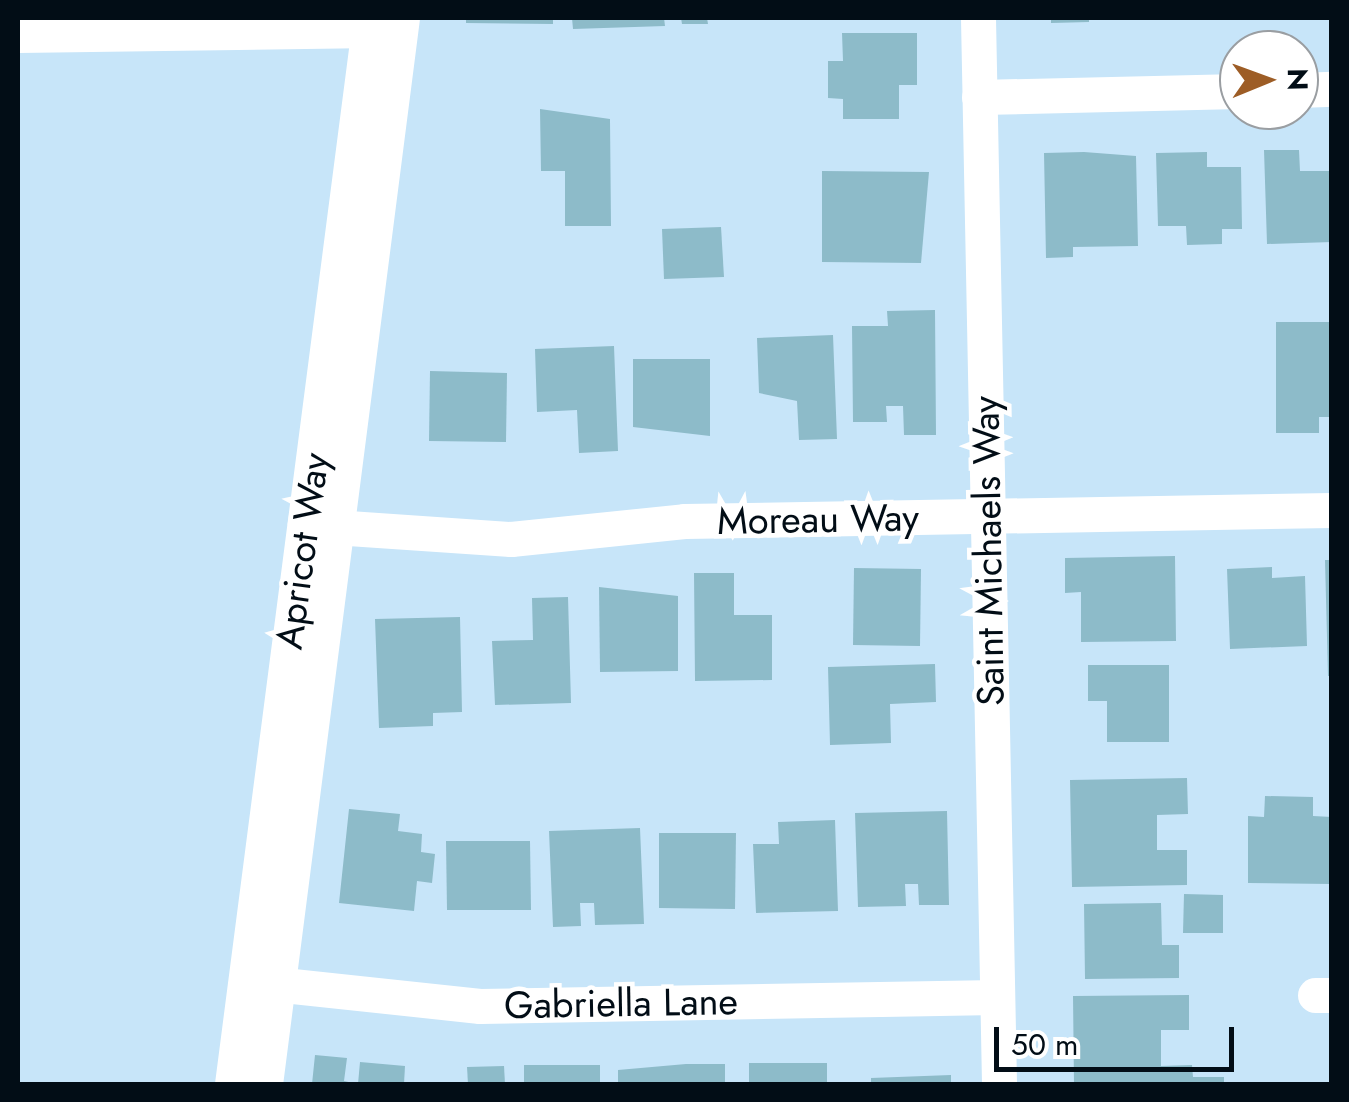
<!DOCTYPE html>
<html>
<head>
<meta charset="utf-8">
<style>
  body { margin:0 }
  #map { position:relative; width:1349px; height:1102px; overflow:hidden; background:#c7e5f9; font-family:Jost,sans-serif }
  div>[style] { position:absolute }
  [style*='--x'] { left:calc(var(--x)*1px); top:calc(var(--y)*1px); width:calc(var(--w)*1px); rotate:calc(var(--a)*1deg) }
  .building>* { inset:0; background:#8dbbc9 }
  .street>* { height:35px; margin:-17.5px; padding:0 17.5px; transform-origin:17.5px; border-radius:17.5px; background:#fff }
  span { translate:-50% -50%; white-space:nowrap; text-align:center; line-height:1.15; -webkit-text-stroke:9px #fff; paint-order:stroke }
  .street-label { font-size:38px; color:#020d16 }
  .frame { position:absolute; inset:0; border:20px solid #020d16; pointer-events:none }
  .north { position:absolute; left:1219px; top:30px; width:100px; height:100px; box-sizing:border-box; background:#fff; border:2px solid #9a9ea2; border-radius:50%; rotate:89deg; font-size:28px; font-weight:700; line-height:40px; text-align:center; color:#020d16 }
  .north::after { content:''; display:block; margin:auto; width:35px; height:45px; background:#9d5d26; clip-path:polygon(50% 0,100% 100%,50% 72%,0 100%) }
  .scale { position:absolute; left:994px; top:1027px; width:240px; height:45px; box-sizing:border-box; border:5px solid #020d16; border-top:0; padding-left:12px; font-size:30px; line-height:35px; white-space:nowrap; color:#020d16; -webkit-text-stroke:8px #fff; paint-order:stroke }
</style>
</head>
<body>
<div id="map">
  <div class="building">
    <div style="clip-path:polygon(466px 18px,553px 18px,553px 24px,466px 23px)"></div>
    <div style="clip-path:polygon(572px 18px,664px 18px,665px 26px,573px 29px)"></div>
    <div style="clip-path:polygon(681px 18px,707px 18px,708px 24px,682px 24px)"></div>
    <div style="clip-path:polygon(1051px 18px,1089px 18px,1089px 22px,1051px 23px)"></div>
    <div style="clip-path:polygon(842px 33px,917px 33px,917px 85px,899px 85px,899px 119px,843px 119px,843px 99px,828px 98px,828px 61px,843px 61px)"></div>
    <div style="clip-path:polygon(540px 109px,610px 119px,611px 226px,565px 226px,565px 171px,541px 171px)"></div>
    <div style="clip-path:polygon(1264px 150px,1299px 150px,1300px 171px,1332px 171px,1332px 242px,1267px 244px)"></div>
    <div style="clip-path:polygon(1084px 152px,1136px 156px,1138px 246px,1073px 247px,1073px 257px,1046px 258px,1044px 153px)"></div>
    <div style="clip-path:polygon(1207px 152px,1207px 167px,1241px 167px,1242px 229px,1222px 229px,1222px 244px,1187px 245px,1186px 226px,1158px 226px,1156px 153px)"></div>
    <div style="clip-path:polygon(822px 171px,929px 172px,921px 263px,822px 262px)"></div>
    <div style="clip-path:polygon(721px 227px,724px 277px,664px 279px,662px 229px)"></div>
    <div style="clip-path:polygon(935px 310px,936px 435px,904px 435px,903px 406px,886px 406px,887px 422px,853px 422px,852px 326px,888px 326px,887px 311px)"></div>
    <div style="clip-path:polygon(1276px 322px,1332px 322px,1332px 417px,1319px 417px,1319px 433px,1276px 433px)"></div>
    <div style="clip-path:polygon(833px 335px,837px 439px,799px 440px,797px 401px,759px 393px,757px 338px)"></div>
    <div style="clip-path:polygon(614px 346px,618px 451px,579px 453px,577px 410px,537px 412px,535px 349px)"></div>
    <div style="clip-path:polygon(633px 359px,710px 359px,710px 436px,633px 427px)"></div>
    <div style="clip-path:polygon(430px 371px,507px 373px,506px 442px,429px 441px)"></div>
    <div style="clip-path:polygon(1175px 556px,1176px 641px,1081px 642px,1081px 592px,1065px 593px,1065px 558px)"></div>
    <div style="clip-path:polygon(1325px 560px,1332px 560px,1332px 676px,1328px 676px)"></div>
    <div style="clip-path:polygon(1272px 567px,1272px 578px,1305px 576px,1307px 646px,1230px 649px,1227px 569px)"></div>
    <div style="clip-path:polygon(854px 568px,921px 569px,920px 646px,853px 645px)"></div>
    <div style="clip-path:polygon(694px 573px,734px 573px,734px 615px,772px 615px,772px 680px,695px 681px)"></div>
    <div style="clip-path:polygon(599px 587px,678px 596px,678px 671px,600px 672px)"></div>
    <div style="clip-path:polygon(568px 597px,571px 703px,495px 705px,492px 641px,533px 640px,532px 598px)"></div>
    <div style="clip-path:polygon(460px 617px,462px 712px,433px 713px,433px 726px,379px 728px,375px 619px)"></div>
    <div style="clip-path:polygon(935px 664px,936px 702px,890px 704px,891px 743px,830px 745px,828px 667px)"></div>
    <div style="clip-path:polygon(1088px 665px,1169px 665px,1169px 742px,1107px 742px,1107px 701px,1088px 701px)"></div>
    <div style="clip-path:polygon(1187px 778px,1188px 814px,1157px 815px,1157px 850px,1187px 850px,1187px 885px,1072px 887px,1070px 780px)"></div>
    <div style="clip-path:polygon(1265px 796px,1313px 797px,1313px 816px,1332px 817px,1331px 884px,1248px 883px,1248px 816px,1264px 817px)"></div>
    <div style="clip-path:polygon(349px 809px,400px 814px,398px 831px,422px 834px,421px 852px,435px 854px,432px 883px,417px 881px,414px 911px,339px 903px)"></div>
    <div style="clip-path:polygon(947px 811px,949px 905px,919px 905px,918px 884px,905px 884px,906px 906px,858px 907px,855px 813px)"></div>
    <div style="clip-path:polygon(835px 820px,838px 911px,756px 913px,753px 844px,779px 844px,778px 822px)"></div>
    <div style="clip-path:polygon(640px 828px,644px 924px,595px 925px,594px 903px,580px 903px,581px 926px,553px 927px,549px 831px)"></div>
    <div style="clip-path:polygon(659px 833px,736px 833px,735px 909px,659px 908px)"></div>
    <div style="clip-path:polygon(446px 841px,530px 841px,531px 910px,447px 910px)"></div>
    <div style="clip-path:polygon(1184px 894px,1223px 895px,1223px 933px,1183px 933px)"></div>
    <div style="clip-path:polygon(1161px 903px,1162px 945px,1179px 945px,1179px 978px,1085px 979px,1084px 904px)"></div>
    <div style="clip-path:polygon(1189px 995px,1189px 1030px,1161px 1030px,1161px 1066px,1192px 1065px,1193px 1077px,1224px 1077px,1224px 1084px,1074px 1084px,1073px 996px)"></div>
    <div style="clip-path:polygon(315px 1055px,347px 1058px,344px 1081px,358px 1084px,312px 1084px)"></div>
    <div style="clip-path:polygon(360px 1062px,405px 1066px,404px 1084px,358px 1084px)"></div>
    <div style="clip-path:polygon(749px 1063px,827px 1063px,827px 1084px,749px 1084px)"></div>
    <div style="clip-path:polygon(686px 1064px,725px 1064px,725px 1084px,618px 1084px,618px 1070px)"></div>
    <div style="clip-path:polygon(524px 1065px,600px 1065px,600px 1084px,524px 1084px)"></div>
    <div style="clip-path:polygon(504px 1066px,505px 1084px,468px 1084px,467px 1067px)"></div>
    <div style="clip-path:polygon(951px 1075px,951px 1084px,871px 1084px,871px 1078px)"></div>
  </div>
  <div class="street">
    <div style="--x:978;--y:18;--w:1066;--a:88.87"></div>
    <div style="--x:18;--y:35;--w:373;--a:-0.8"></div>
    <div style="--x:1299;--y:90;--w:33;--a:-2"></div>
    <div style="--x:979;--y:97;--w:260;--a:-1.3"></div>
    <div style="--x:319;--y:526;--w:192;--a:3.9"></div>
    <div style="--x:511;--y:539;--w:174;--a:-5.9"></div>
    <div style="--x:684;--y:521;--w:648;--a:-0.97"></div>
    <div style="--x:255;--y:982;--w:226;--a:6.1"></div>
    <div style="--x:480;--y:1006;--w:517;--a:-1"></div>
    <div style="--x:1315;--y:995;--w:17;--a:0"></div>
    <div style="--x:232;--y:1084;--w:1075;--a:-82.62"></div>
    <div style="--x:265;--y:1084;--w:1075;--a:-82.68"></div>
  </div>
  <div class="street-label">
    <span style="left:818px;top:519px;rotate:-1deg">Moreau Way</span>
    <span style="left:302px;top:551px;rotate:-82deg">Apricot Way</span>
    <span style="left:988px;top:551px;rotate:-91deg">Saint Michaels Way</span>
    <span style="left:621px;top:1003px;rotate:-1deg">Gabriella Lane</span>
  </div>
  <div class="frame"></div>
  <div class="north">N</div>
  <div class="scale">50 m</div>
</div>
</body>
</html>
